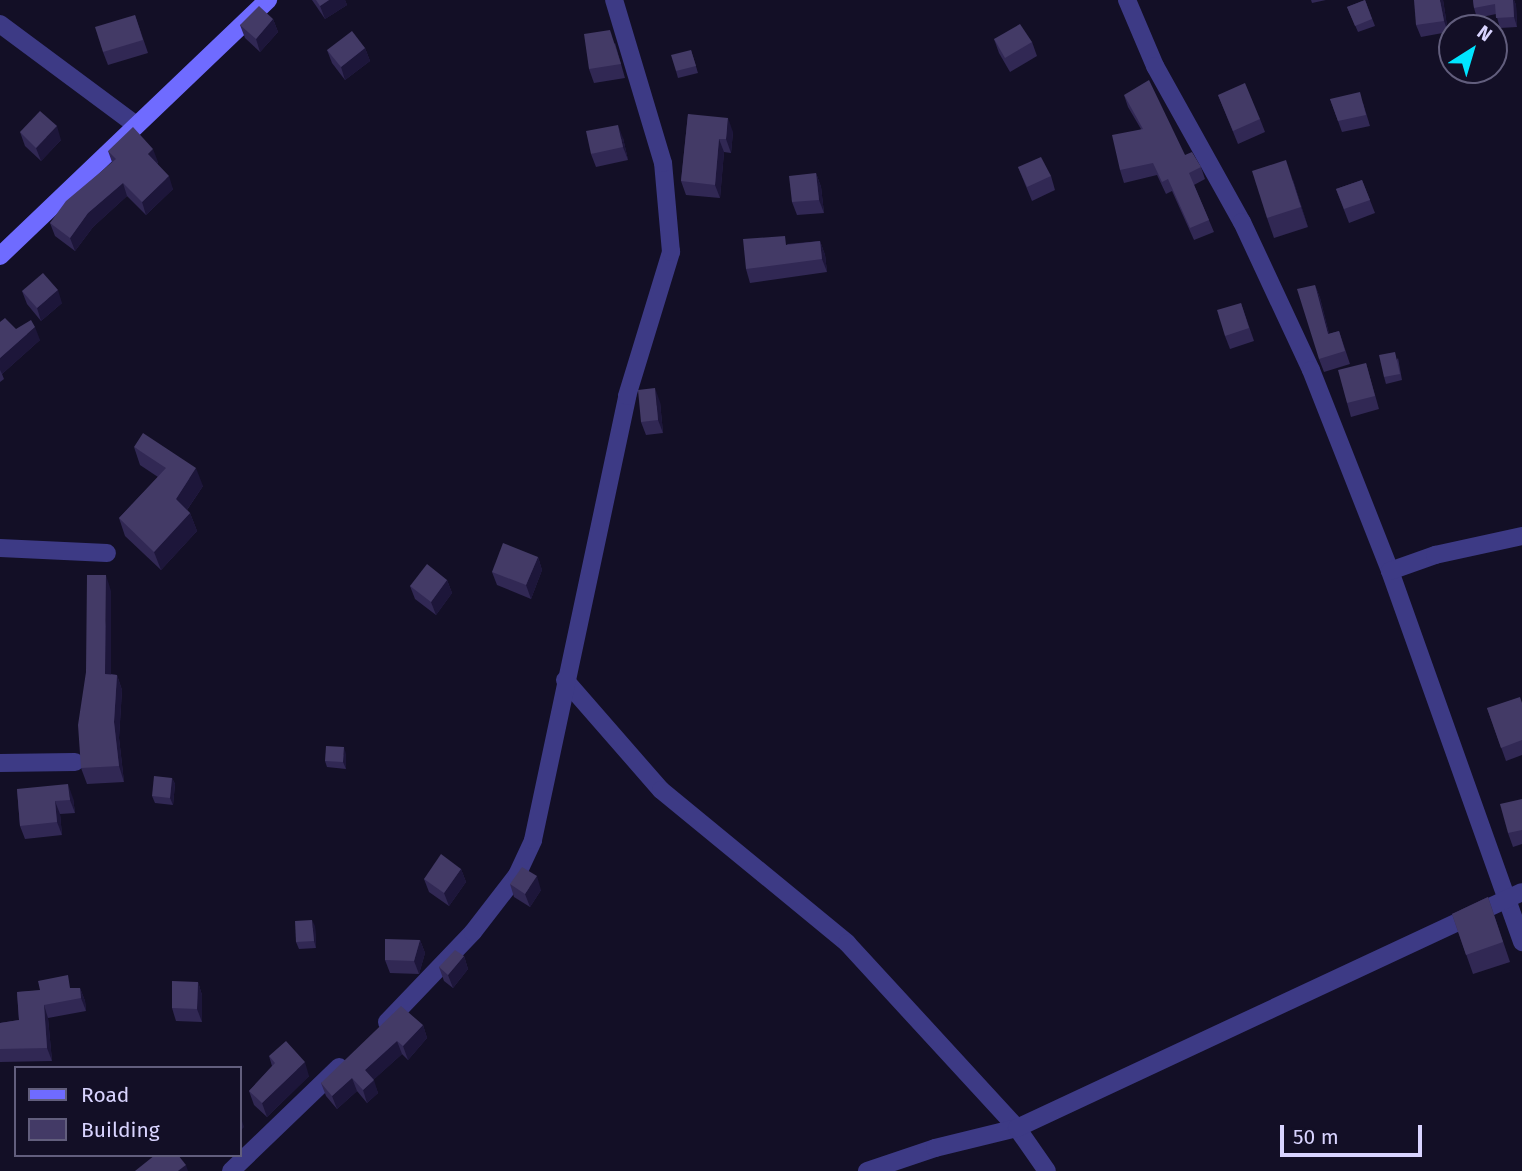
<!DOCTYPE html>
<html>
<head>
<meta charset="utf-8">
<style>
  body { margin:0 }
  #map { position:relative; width:1522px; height:1171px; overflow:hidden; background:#130f26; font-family:"Fira Sans",sans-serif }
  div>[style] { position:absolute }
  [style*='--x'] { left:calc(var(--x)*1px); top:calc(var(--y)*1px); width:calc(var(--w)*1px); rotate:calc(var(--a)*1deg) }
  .street>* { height:18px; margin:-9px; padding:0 9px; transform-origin:9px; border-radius:9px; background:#3d3a85 }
  .secondary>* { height:18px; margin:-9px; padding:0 9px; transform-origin:9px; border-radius:9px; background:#6f6bff }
  .wall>* { inset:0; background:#312854 }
  .shaded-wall>* { inset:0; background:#1d163a }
  .building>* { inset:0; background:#433a66 }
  span { translate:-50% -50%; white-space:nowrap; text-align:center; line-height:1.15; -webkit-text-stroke:5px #130f26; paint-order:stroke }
  .legend { position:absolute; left:14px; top:1066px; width:228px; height:91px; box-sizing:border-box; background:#130f26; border:2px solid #625e7d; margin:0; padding:9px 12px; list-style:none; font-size:21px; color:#d9d4ff }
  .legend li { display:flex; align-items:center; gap:14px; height:35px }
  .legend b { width:35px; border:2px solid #625e7d }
  .north { position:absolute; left:1438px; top:14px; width:70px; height:70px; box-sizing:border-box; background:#130f26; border:2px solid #625e7d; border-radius:50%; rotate:37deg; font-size:19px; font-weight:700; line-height:28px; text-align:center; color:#d9d4ff }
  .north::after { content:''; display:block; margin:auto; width:24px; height:32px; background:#00e5ff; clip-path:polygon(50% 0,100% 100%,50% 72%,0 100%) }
  .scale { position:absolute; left:1280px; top:1125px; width:142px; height:32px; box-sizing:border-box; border:4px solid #d9d4ff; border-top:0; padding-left:9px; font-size:21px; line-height:24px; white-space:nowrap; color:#d9d4ff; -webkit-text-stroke:5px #130f26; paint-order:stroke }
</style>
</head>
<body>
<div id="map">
  <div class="street">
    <div style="--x:1127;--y:0;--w:72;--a:67"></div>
    <div style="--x:1155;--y:66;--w:179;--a:60.9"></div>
    <div style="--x:1242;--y:222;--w:163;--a:65"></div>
    <div style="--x:1311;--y:370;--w:216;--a:68.5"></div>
    <div style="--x:1390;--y:571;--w:394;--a:70.4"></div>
    <div style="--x:0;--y:24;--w:169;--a:36.6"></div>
    <div style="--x:0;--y:548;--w:107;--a:2.7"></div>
    <div style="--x:1390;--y:571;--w:48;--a:-19.6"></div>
    <div style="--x:1435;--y:555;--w:89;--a:-12.3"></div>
    <div style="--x:565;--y:680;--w:146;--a:48.9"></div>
    <div style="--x:661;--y:790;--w:241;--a:39.4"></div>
    <div style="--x:847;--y:943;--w:251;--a:47.4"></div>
    <div style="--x:1017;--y:1128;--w:52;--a:55.1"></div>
    <div style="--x:0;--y:763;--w:75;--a:-0.8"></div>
    <div style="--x:387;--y:1022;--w:124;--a:-46.3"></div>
    <div style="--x:473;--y:932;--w:72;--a:-52.3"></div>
    <div style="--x:517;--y:875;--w:38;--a:-65"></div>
    <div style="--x:533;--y:840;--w:454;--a:-78"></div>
    <div style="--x:627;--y:396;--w:151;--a:-73"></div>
    <div style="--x:671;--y:252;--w:89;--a:-95.1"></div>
    <div style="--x:663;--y:163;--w:170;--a:-106.7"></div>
    <div style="--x:231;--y:1171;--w:150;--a:-43.9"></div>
    <div style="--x:867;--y:1171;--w:72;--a:-18.7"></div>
    <div style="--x:935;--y:1148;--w:84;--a:-13.7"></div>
    <div style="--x:1017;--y:1128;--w:557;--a:-25.05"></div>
  </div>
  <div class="secondary">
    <div style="--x:0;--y:256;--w:371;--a:-43.7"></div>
  </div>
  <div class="wall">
    <div style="clip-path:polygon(312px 0,345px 0,347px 5px,325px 19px)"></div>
    <div style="clip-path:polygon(1311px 0,1326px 0,1312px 3px)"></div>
    <div style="clip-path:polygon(1365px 0,1375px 26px,1358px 32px,1347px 7px)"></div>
    <div style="clip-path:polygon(1443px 0,1448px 32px,1421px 37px,1416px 25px)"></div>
    <div style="clip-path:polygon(1473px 0,1514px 0,1516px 5px,1517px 27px,1500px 28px,1496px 14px,1477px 18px,1474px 8px)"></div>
    <div style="clip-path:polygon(135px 15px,148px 53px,108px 65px,103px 52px)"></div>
    <div style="clip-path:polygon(273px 19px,278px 32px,260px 52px,245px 38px,240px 25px)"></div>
    <div style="clip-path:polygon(994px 39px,1032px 42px,1037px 56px,1010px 72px,999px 53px)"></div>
    <div style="clip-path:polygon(615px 43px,625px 78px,594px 83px,589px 69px)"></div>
    <div style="clip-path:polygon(365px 48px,370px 61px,345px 80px,332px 63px,327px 50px)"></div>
    <div style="clip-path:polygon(691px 50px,698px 73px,678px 78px,676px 71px)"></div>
    <div style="clip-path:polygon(1124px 95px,1185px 155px,1201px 167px,1205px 179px,1194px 185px,1214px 232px,1194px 240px,1172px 191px,1166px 194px,1157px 175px,1124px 183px,1120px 170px,1141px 129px,1128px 107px)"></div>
    <div style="clip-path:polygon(1218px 95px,1260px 119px,1265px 132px,1238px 144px)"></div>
    <div style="clip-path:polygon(1330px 99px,1363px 103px,1370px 126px,1342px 132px)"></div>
    <div style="clip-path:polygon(688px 114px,733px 132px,731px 153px,724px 152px,720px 198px,686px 195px,681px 181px)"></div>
    <div style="clip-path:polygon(20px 132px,61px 140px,41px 161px,25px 146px)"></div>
    <div style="clip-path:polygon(623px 138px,628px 160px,596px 167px,591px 154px)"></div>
    <div style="clip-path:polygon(108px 151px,158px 162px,157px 164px,173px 189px,146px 215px,127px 196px,93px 227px,75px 251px,55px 236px,50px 223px,112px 162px)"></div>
    <div style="clip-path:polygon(1018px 167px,1051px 176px,1055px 190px,1032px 201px)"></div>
    <div style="clip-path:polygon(816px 173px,821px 187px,824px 213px,797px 215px,792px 202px)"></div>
    <div style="clip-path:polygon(1293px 180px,1308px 227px,1274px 238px,1267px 218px)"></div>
    <div style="clip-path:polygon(1362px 180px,1375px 213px,1349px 223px,1336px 189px)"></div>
    <div style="clip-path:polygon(820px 241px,825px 255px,827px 272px,750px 283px,746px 269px,788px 244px)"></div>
    <div style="clip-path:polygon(1315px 285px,1320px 298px,1329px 334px,1339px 331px,1350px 364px,1324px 372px,1319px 359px)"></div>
    <div style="clip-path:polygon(22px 291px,62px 303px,41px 321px,27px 304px)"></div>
    <div style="clip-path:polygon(1241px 303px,1254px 341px,1230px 349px,1225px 336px)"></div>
    <div style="clip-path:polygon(0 322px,40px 340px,2px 374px,4px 379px,0 382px)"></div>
    <div style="clip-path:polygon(1398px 358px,1402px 380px,1386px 384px,1384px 377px)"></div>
    <div style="clip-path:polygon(1366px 363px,1379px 409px,1351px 417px,1347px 403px)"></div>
    <div style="clip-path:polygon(660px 402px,663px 433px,646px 435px,641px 422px)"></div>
    <div style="clip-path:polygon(134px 447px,203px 486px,187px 510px,190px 513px,197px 531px,161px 570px,125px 536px,119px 518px,158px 477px,140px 465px)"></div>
    <div style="clip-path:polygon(538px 557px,542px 570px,531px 599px,497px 585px,492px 572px)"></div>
    <div style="clip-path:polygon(447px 580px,452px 593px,436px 615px,415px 599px,410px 586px)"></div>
    <div style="clip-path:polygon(111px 591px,111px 674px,117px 675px,122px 690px,119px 738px,124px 782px,87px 784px,81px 768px)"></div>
    <div style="clip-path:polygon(1522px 703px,1522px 755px,1506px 761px,1487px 708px)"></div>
    <div style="clip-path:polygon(346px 754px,346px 769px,327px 767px,325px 761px)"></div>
    <div style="clip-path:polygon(172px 778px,175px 784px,173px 805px,155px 803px,152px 796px)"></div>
    <div style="clip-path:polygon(17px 789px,73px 798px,75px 813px,60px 814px,62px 835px,25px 839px,20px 826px)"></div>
    <div style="clip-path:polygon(1522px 799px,1522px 844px,1513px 847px,1508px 833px)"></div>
    <div style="clip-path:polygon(461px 869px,466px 882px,449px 906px,429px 892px,424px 879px)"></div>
    <div style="clip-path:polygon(510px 884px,541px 890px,530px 907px,514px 897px)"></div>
    <div style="clip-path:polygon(1488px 897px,1510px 962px,1473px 974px,1452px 914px)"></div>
    <div style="clip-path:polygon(315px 926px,316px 948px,299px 949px,296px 942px)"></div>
    <div style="clip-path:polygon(420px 940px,425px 953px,419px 974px,390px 973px,385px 960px)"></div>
    <div style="clip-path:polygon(464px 956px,468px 969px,453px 988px,444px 981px,439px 967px)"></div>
    <div style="clip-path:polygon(198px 982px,202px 995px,202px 1022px,176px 1021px,172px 1008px)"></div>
    <div style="clip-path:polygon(80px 988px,85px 1001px,86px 1011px,48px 1018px,52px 1061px,0 1062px,0 1023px,19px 1020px,17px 992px)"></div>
    <div style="clip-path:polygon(423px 1025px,427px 1038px,408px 1060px,402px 1054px,373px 1080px,378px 1093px,367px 1103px,357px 1091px,337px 1109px,326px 1096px,321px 1083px)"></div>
    <div style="clip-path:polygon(269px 1056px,309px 1076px,267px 1117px,254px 1105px,249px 1091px,272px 1066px)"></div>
  </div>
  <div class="shaded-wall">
    <div style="clip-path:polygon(329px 0,345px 0,347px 5px,325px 19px,320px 6px)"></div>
    <div style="clip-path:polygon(1440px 0,1443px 0,1448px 32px,1444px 21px)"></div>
    <div style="clip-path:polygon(1513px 0,1514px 0,1516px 5px,1517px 27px,1514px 17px)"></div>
    <div style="clip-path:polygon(273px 19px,278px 32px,260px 52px,256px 39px)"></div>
    <div style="clip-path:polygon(365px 48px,370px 61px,345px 80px,341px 67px)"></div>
    <div style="clip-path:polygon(728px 118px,733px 132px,731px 153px,726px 139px)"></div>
    <div style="clip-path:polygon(618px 125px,623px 138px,628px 160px,623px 147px)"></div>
    <div style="clip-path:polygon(57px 126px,61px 140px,41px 161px,36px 148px)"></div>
    <div style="clip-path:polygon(719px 139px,724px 152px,720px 198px,715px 185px)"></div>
    <div style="clip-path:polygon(153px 149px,158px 162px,153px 168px,148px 154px)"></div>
    <div style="clip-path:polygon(1286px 160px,1293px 180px,1308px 227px,1301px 207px)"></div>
    <div style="clip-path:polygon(816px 173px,821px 187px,824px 213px,819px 200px)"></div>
    <div style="clip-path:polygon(169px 176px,173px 189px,146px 215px,142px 202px)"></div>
    <div style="clip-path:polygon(123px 183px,127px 196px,93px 227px,75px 251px,70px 238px,88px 213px)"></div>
    <div style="clip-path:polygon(820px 241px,825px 255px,827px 272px,822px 259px)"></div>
    <div style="clip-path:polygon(1315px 285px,1320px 298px,1333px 348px,1328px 334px)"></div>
    <div style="clip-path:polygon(58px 290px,62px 303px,41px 321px,37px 308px)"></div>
    <div style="clip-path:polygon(35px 327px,40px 340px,2px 374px,0 370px,0 358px)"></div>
    <div style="clip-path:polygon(655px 388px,660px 402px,663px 433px,658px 420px)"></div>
    <div style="clip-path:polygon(196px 468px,203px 486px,182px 517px,176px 499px)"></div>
    <div style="clip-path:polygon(190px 513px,197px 531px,161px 570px,154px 552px)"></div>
    <div style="clip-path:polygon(538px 557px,542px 570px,531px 599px,526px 585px)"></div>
    <div style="clip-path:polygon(106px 575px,111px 591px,111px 690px,105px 674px)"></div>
    <div style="clip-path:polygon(447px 580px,452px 593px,436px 615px,431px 602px)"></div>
    <div style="clip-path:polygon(117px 675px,122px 690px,119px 738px,124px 782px,119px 766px,114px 722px)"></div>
    <div style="clip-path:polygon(344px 747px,346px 754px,346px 769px,343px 762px)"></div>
    <div style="clip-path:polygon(172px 778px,175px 784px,173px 805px,170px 798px)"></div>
    <div style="clip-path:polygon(68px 784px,73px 798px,75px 813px,70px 800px)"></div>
    <div style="clip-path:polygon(55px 801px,60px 814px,62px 835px,57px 822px)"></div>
    <div style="clip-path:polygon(461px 869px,466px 882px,449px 906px,444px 893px)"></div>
    <div style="clip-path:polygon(537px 876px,541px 890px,530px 907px,525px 894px)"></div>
    <div style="clip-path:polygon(312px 920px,315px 926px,316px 948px,314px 941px)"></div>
    <div style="clip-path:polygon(420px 940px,425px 953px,419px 974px,414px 961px)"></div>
    <div style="clip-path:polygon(464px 956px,468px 969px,453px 988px,448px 975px)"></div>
    <div style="clip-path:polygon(198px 982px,202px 995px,202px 1022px,197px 1009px)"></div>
    <div style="clip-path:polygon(80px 988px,85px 1001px,86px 1011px,81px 998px)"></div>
    <div style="clip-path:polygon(44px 1005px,48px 1018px,52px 1061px,47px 1048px)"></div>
    <div style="clip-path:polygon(423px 1025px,427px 1038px,408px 1060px,403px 1046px)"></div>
    <div style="clip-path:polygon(397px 1041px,402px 1054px,370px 1083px,365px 1070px)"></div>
    <div style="clip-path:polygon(305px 1062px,309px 1076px,267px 1117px,262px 1103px)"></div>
    <div style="clip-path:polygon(352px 1078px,357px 1091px,337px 1109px,332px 1096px)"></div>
    <div style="clip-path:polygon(374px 1080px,378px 1093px,367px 1103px,363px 1090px)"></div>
    <div style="clip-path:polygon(240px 1115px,244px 1127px,240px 1132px)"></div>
    <div style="clip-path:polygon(186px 1165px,188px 1171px,178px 1171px)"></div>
  </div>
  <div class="building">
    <div style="clip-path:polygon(316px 0,329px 0,320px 6px)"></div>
    <div style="clip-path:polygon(1365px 0,1372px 19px,1355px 26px,1347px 7px)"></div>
    <div style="clip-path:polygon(1414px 0,1440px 0,1444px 21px,1416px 25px)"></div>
    <div style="clip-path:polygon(1473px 0,1513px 0,1514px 17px,1496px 18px,1495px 4px,1474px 8px)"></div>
    <div style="clip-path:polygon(259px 6px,273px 19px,256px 39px,240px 25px)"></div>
    <div style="clip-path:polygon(135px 15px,143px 40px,103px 52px,95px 27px)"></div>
    <div style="clip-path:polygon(1020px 24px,1032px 42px,1005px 58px,994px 39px)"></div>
    <div style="clip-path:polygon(610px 30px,621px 64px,589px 69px,584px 34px)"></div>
    <div style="clip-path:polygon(352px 31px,365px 48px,341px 67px,327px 50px)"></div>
    <div style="clip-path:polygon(691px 50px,696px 66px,676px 71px,671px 55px)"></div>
    <div style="clip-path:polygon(1149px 80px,1185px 155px,1192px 152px,1201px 167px,1189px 173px,1209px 220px,1190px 228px,1168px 179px,1162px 182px,1153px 163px,1120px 170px,1112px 135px,1143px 129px,1124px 95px)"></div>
    <div style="clip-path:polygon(1245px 83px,1260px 119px,1233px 131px,1218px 95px)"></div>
    <div style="clip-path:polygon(1360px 92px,1366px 115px,1338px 121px,1330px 99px)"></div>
    <div style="clip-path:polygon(40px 111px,57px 126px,36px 148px,20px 132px)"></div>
    <div style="clip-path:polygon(688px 114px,728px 118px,726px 139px,719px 139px,715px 185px,681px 181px)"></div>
    <div style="clip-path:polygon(618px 125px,623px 147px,591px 154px,586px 131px)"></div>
    <div style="clip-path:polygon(133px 127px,153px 149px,148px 154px,169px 176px,142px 202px,123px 183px,88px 213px,70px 238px,50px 223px,66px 201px,116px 159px,108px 151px)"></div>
    <div style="clip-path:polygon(1041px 157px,1051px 176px,1027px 187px,1018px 167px)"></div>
    <div style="clip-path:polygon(1286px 160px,1301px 207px,1267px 218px,1252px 171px)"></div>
    <div style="clip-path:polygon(816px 173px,819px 200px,792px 202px,789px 176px)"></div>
    <div style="clip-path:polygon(1362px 180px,1370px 200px,1344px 209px,1336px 189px)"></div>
    <div style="clip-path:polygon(785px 236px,786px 245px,820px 241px,822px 259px,746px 269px,743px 239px)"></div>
    <div style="clip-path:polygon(43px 273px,58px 290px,37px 308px,22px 291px)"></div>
    <div style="clip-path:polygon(1315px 285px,1328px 334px,1339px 331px,1345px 351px,1319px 359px,1297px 289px)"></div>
    <div style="clip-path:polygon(1241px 303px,1249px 328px,1225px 336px,1217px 310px)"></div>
    <div style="clip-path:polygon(5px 318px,16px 329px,31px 320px,35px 327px,0 358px,0 322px)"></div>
    <div style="clip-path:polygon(1395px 352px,1400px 374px,1384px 377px,1379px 355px)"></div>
    <div style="clip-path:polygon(1366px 363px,1375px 396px,1347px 403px,1338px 370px)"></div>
    <div style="clip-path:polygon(655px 388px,658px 420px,641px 422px,638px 390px)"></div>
    <div style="clip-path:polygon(143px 433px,196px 468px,176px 499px,190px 513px,154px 552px,119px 518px,166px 468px,134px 447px)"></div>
    <div style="clip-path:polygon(503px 543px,538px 557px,526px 585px,492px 572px)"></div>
    <div style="clip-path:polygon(427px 564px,447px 580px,431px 602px,410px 586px)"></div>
    <div style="clip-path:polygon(87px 575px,106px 575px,105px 674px,117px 675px,114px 722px,119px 766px,81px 768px,78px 725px,86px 672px)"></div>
    <div style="clip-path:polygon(1520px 697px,1522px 703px,1522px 740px,1501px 748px,1487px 708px)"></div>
    <div style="clip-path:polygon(326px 746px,344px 747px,343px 762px,325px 761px)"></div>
    <div style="clip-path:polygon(154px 776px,172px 778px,170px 798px,152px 796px)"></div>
    <div style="clip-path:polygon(68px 784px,70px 800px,55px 801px,57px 822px,20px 826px,17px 789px)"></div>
    <div style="clip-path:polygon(1522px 799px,1522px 830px,1508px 833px,1500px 804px)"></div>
    <div style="clip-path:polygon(441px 854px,461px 869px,444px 893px,424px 879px)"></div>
    <div style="clip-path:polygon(522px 867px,537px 876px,525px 894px,510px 884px)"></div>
    <div style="clip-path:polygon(1488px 897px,1503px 942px,1466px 955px,1452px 914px)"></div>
    <div style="clip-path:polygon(312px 920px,314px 941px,296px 942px,295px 921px)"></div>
    <div style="clip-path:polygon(385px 939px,420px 940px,414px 961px,385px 960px)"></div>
    <div style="clip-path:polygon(455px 950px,464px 956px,448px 975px,439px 967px)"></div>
    <div style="clip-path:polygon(68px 975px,70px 988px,80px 988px,81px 998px,44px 1005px,47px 1048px,0 1049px,0 1023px,19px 1020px,17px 992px,40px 990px,38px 981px)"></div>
    <div style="clip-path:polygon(172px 981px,198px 982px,197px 1009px,172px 1008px)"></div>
    <div style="clip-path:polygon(401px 1006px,423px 1025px,403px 1046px,397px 1041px,365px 1070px,374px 1080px,363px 1090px,352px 1078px,332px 1096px,321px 1083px)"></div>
    <div style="clip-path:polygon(286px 1041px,305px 1062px,262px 1103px,249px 1091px,275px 1063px,269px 1056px)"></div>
    <div style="clip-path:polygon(155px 1155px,178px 1155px,186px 1165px,178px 1171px,135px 1171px)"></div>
  </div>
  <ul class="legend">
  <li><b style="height:9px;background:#6f6bff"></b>Road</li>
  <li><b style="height:19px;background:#433a66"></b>Building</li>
  </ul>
  <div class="north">N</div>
  <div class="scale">50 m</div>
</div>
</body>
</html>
